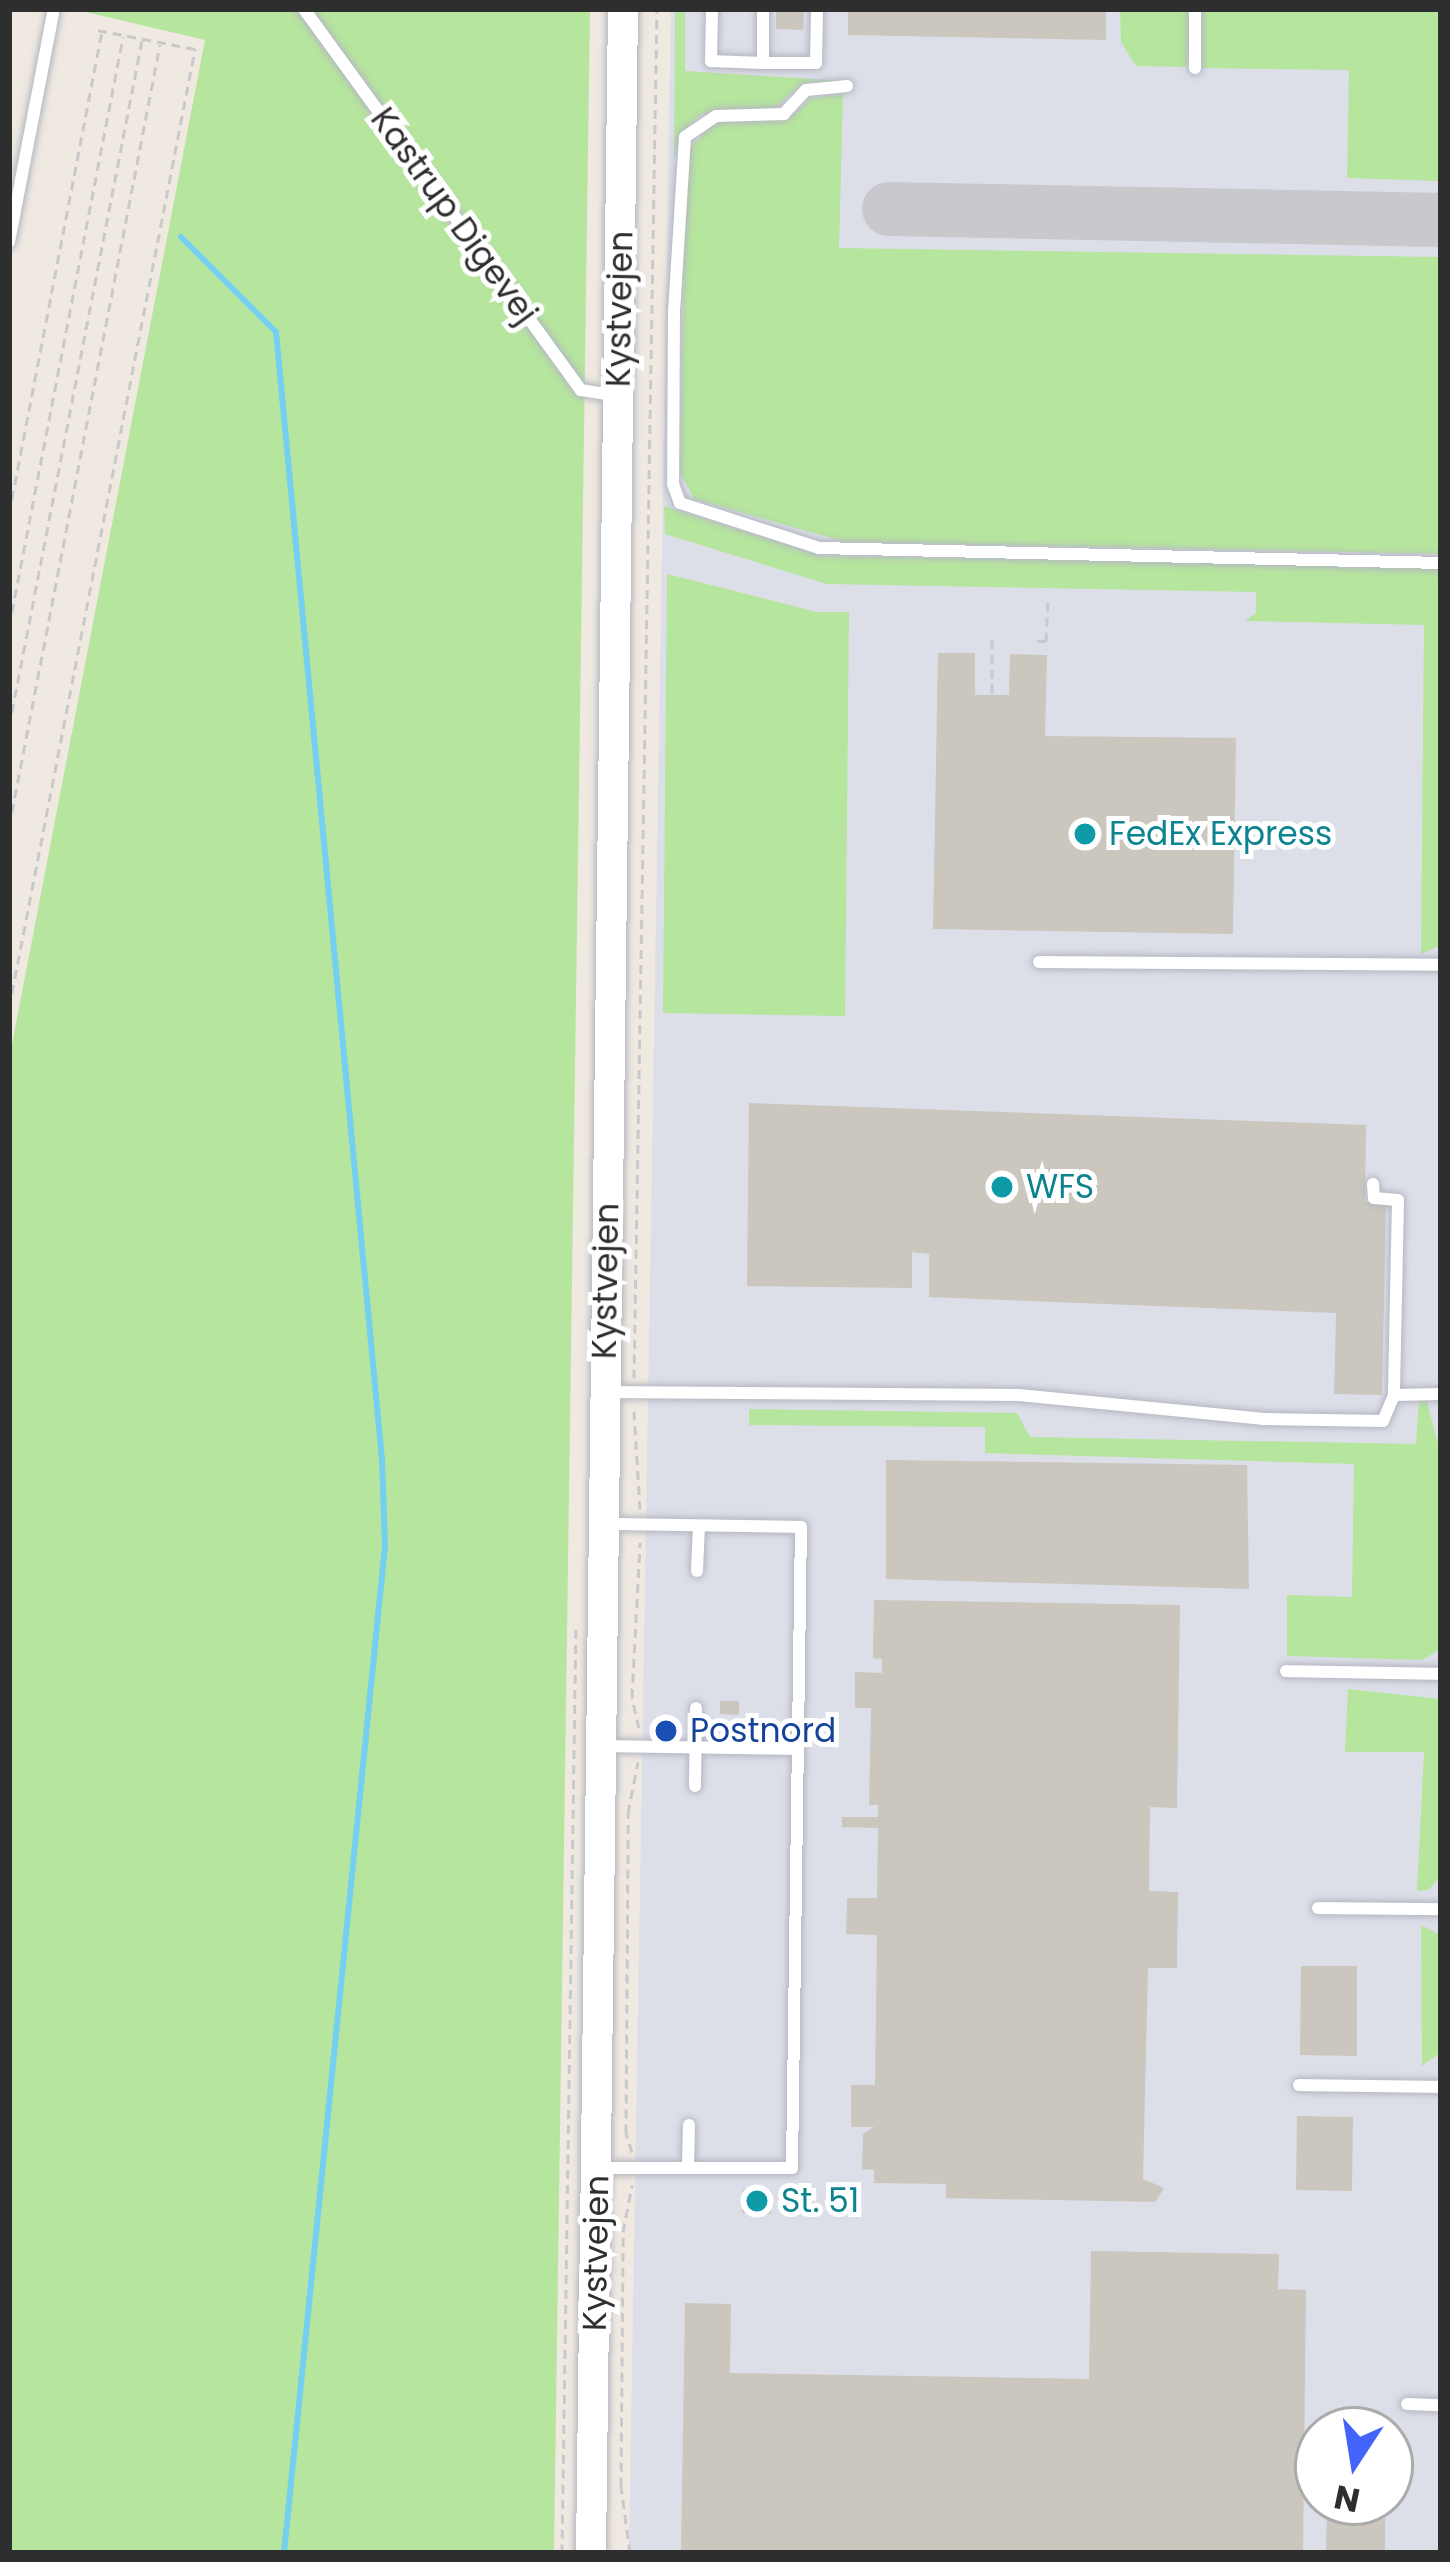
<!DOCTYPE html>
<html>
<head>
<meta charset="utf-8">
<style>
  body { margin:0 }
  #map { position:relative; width:1450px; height:2562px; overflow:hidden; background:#efe9e1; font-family:Poppins,sans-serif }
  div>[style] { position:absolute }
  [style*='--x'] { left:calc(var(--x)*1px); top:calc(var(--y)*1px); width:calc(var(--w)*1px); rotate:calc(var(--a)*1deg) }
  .airport>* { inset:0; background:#dcdee8 }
  .green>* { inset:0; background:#b6e59e }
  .stream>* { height:6px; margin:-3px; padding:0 3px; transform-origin:3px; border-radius:3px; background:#75cff0 }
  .taxiway>* { height:54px; margin:-27px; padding:0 27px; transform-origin:27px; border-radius:27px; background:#c9c8cc }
  .building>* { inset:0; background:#cbc7bf }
  .path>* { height:3px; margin-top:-1.5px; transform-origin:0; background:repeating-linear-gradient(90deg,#c9c9c9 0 9px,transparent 0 15px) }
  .roads { filter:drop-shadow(0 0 3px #b4b7c1) drop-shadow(0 0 3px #b4b7c1) }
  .service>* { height:12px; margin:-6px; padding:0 6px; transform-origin:6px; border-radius:6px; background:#fff }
  .tertiary>* { height:30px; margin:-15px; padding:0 15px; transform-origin:15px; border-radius:15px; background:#fff }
  .dots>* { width:33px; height:33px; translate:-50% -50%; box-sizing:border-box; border:6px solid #fff; border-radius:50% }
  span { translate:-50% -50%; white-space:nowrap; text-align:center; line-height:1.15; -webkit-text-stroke:10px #fff; paint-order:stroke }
  .street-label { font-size:33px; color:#2e2e2e }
  .culture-label { font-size:33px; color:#0d838f }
  .left { translate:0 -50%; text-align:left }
  .transit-label { font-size:33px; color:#164399 }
  .frame { position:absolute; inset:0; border:12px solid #2e2e2e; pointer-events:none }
  .north { position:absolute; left:1294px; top:2406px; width:120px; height:120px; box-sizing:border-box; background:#fff; border:3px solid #ababab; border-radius:50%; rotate:192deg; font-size:33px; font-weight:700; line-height:48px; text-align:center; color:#2e2e2e }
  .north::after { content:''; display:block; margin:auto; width:42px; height:54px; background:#4264fb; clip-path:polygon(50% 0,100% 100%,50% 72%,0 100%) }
</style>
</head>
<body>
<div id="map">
  <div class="airport">
    <div style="clip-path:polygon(evenodd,671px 9px,1441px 9px,1441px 2553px,629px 2553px,671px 9px,1318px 2430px,1390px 2430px,1390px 2502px,1318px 2502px,1318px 2430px)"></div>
  </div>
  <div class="green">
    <div style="clip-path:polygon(73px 9px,590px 9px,554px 2553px,9px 2553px,9px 1060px,205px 40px)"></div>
    <div style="clip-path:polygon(675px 9px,685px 9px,685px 71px,845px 81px,803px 83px,770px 112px,702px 114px,682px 132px,674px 158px)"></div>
    <div style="clip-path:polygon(1120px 9px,1191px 9px,1187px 67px,1136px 66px,1121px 42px)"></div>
    <div style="clip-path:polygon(1202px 9px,1441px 9px,1441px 181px,1347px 178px,1349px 70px,1202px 68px)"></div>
    <div style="clip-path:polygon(843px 94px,839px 248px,1441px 257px,1441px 554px,845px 542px,694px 499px,680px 472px,686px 152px,716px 121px,788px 120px,811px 98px)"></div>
    <div style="clip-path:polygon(664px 506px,822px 556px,1441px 566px,1441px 945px,1421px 954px,1424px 625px,1245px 621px,1256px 613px,1256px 592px,827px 584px,665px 534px)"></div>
    <div style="clip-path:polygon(667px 574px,817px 612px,849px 612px,845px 1016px,663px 1013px)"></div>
    <div style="clip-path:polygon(1419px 1400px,1427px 1401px,1441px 1457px,1441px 1649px,1422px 1660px,1287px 1656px,1287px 1595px,1352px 1597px,1354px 1464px,985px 1453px,985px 1427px,749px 1425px,749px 1409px,1017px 1413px,1030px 1437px,1416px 1444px)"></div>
    <div style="clip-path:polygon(1348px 1689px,1441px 1699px,1440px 1878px,1428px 1890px,1417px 1891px,1424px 1752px,1345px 1752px)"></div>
    <div style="clip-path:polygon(1421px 1925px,1438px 1934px,1438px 2054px,1422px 2066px)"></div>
  </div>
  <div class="stream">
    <div style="--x:181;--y:237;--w:134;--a:45"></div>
    <div style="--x:276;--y:332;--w:1133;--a:84.63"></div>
    <div style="--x:382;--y:1460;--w:86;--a:88"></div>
    <div style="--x:385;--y:1546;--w:1012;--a:95.73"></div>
  </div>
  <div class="taxiway">
    <div style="--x:889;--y:209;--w:552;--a:1.14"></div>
  </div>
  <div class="building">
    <div style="clip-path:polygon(848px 9px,1106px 9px,1106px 40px,848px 35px)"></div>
    <div style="clip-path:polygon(776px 11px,804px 12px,803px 30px,776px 29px)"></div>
    <div style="clip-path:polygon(938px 653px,975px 653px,975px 695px,1009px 695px,1010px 654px,1047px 655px,1045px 736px,1236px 738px,1233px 934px,933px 929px)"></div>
    <div style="clip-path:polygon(749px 1103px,1366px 1125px,1365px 1202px,1386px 1202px,1382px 1395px,1334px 1394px,1336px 1313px,929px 1297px,929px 1254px,912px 1252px,912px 1288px,747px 1286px)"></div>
    <div style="clip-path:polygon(886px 1460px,1247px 1465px,1249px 1589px,886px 1579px)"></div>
    <div style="clip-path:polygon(874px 1600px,1180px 1605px,1177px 1808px,1150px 1807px,1149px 1891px,1178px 1892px,1177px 1968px,1148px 1968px,1143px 2179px,1164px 2188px,1155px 2202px,946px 2198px,946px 2184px,874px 2183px,874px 2170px,862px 2169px,863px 2134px,874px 2127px,851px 2127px,851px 2085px,875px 2085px,877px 1935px,846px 1934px,847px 1898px,877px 1898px,878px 1828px,842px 1827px,842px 1817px,878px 1817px,878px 1805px,869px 1805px,871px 1708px,855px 1708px,855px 1672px,882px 1673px,882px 1659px,873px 1658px)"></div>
    <div style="clip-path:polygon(720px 1701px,739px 1701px,739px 1715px,720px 1714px)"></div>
    <div style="clip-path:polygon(1301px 1966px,1357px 1966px,1357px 2056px,1300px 2055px)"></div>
    <div style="clip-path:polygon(1297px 2116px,1353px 2117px,1352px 2191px,1296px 2190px)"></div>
    <div style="clip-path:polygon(743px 2189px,771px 2190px,771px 2214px,742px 2213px)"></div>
    <div style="clip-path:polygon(1091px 2251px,1279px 2254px,1278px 2289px,1306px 2290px,1303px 2553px,681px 2553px,685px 2303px,731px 2304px,730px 2373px,1089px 2379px)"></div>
    <div style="clip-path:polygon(1327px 2502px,1385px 2502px,1385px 2553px,1326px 2553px)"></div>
  </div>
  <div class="path">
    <div style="--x:9;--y:514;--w:491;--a:-79.1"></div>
    <div style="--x:9;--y:627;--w:601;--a:-79.06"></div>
    <div style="--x:992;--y:639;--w:56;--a:90"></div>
    <div style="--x:1037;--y:641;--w:9;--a:0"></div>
    <div style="--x:1046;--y:641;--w:41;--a:-87.2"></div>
    <div style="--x:9;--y:727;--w:700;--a:-79.04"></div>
    <div style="--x:9;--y:827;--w:797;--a:-79.08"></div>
    <div style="--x:9;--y:1008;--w:977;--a:-79.02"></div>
    <div style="--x:195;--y:49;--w:105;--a:-169"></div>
    <div style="--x:634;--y:1378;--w:1369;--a:-89.04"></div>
    <div style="--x:634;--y:1411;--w:98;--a:86.5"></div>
    <div style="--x:639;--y:1728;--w:32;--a:-103"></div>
    <div style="--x:632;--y:1697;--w:155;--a:-87"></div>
    <div style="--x:632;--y:2152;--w:20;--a:-108"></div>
    <div style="--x:626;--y:2133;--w:320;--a:-89.6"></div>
    <div style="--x:628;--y:1813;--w:52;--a:-78.9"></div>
    <div style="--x:562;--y:2553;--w:928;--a:-89.14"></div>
    <div style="--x:630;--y:2553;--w:68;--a:-97.7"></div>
    <div style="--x:621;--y:2486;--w:254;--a:-89.5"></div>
    <div style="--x:623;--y:2232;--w:48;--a:-79.2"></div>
  </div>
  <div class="roads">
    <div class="service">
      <div style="--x:304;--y:9;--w:471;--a:54"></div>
      <div style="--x:581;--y:390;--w:36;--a:9"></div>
      <div style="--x:712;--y:9;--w:52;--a:91.1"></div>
      <div style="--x:711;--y:61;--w:52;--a:2.2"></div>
      <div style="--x:763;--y:63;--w:53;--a:0"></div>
      <div style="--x:816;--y:63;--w:54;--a:-88.9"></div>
      <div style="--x:1195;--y:9;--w:59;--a:90"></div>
      <div style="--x:763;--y:63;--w:54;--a:-90"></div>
      <div style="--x:847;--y:86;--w:41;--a:174.4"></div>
      <div style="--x:806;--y:90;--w:33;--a:133"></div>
      <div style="--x:784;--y:114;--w:68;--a:178.3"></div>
      <div style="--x:716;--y:116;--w:37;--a:146"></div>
      <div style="--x:685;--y:137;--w:173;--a:93.6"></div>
      <div style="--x:674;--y:310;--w:174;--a:90.3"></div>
      <div style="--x:673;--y:484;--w:20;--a:70"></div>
      <div style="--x:680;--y:503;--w:146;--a:17.9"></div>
      <div style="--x:819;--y:548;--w:622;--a:1.38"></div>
      <div style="--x:9;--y:242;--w:237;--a:-79.1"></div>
      <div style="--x:1039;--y:962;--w:402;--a:0.4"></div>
      <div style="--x:1373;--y:1184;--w:14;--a:86"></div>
      <div style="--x:1374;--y:1198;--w:24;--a:5"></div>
      <div style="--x:1398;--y:1200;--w:195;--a:91.2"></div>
      <div style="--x:608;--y:1392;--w:411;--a:0.4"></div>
      <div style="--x:1019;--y:1395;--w:244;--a:5.6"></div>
      <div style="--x:1262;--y:1419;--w:121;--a:0.9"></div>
      <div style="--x:1383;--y:1421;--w:28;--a:-67"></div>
      <div style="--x:1394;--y:1395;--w:47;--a:-1.2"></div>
      <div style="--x:697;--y:1571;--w:45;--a:-87.5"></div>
      <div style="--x:1286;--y:1671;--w:155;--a:1.1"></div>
      <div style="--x:605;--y:1746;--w:191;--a:0.9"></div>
      <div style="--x:695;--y:1786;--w:78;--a:-89.3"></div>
      <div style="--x:1318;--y:1908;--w:123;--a:0.5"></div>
      <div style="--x:1299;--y:2085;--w:142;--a:0.8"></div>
      <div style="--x:599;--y:2168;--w:193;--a:0"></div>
      <div style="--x:792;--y:2168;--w:641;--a:-89.2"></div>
      <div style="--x:801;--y:1527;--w:196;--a:-179.1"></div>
      <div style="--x:688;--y:2168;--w:43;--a:-88.7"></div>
      <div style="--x:1407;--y:2404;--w:34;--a:2"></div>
    </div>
    <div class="tertiary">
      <div style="--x:591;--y:2553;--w:2544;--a:-89.28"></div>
    </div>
  </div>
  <div class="dots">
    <div style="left:1085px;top:834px;background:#0f9aa8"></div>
    <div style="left:1002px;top:1187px;background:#0f9aa8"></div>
    <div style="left:666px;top:1731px;background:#1a4fb4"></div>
    <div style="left:757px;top:2201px;background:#0f9aa8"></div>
  </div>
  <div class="street-label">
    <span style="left:454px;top:216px;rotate:54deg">Kastrup Digevej</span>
    <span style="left:620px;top:309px;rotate:-89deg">Kystvejen</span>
    <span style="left:606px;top:1281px;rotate:-89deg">Kystvejen</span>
    <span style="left:596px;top:2253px;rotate:-89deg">Kystvejen</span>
  </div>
  <div class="culture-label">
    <span class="left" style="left:1109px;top:834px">FedEx Express</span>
    <span class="left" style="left:1026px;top:1187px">WFS</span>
    <span class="left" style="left:781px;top:2201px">St. 51</span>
  </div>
  <div class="transit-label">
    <span class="left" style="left:690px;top:1731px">Postnord</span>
  </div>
  <div class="frame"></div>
  <div class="north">N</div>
</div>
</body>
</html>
